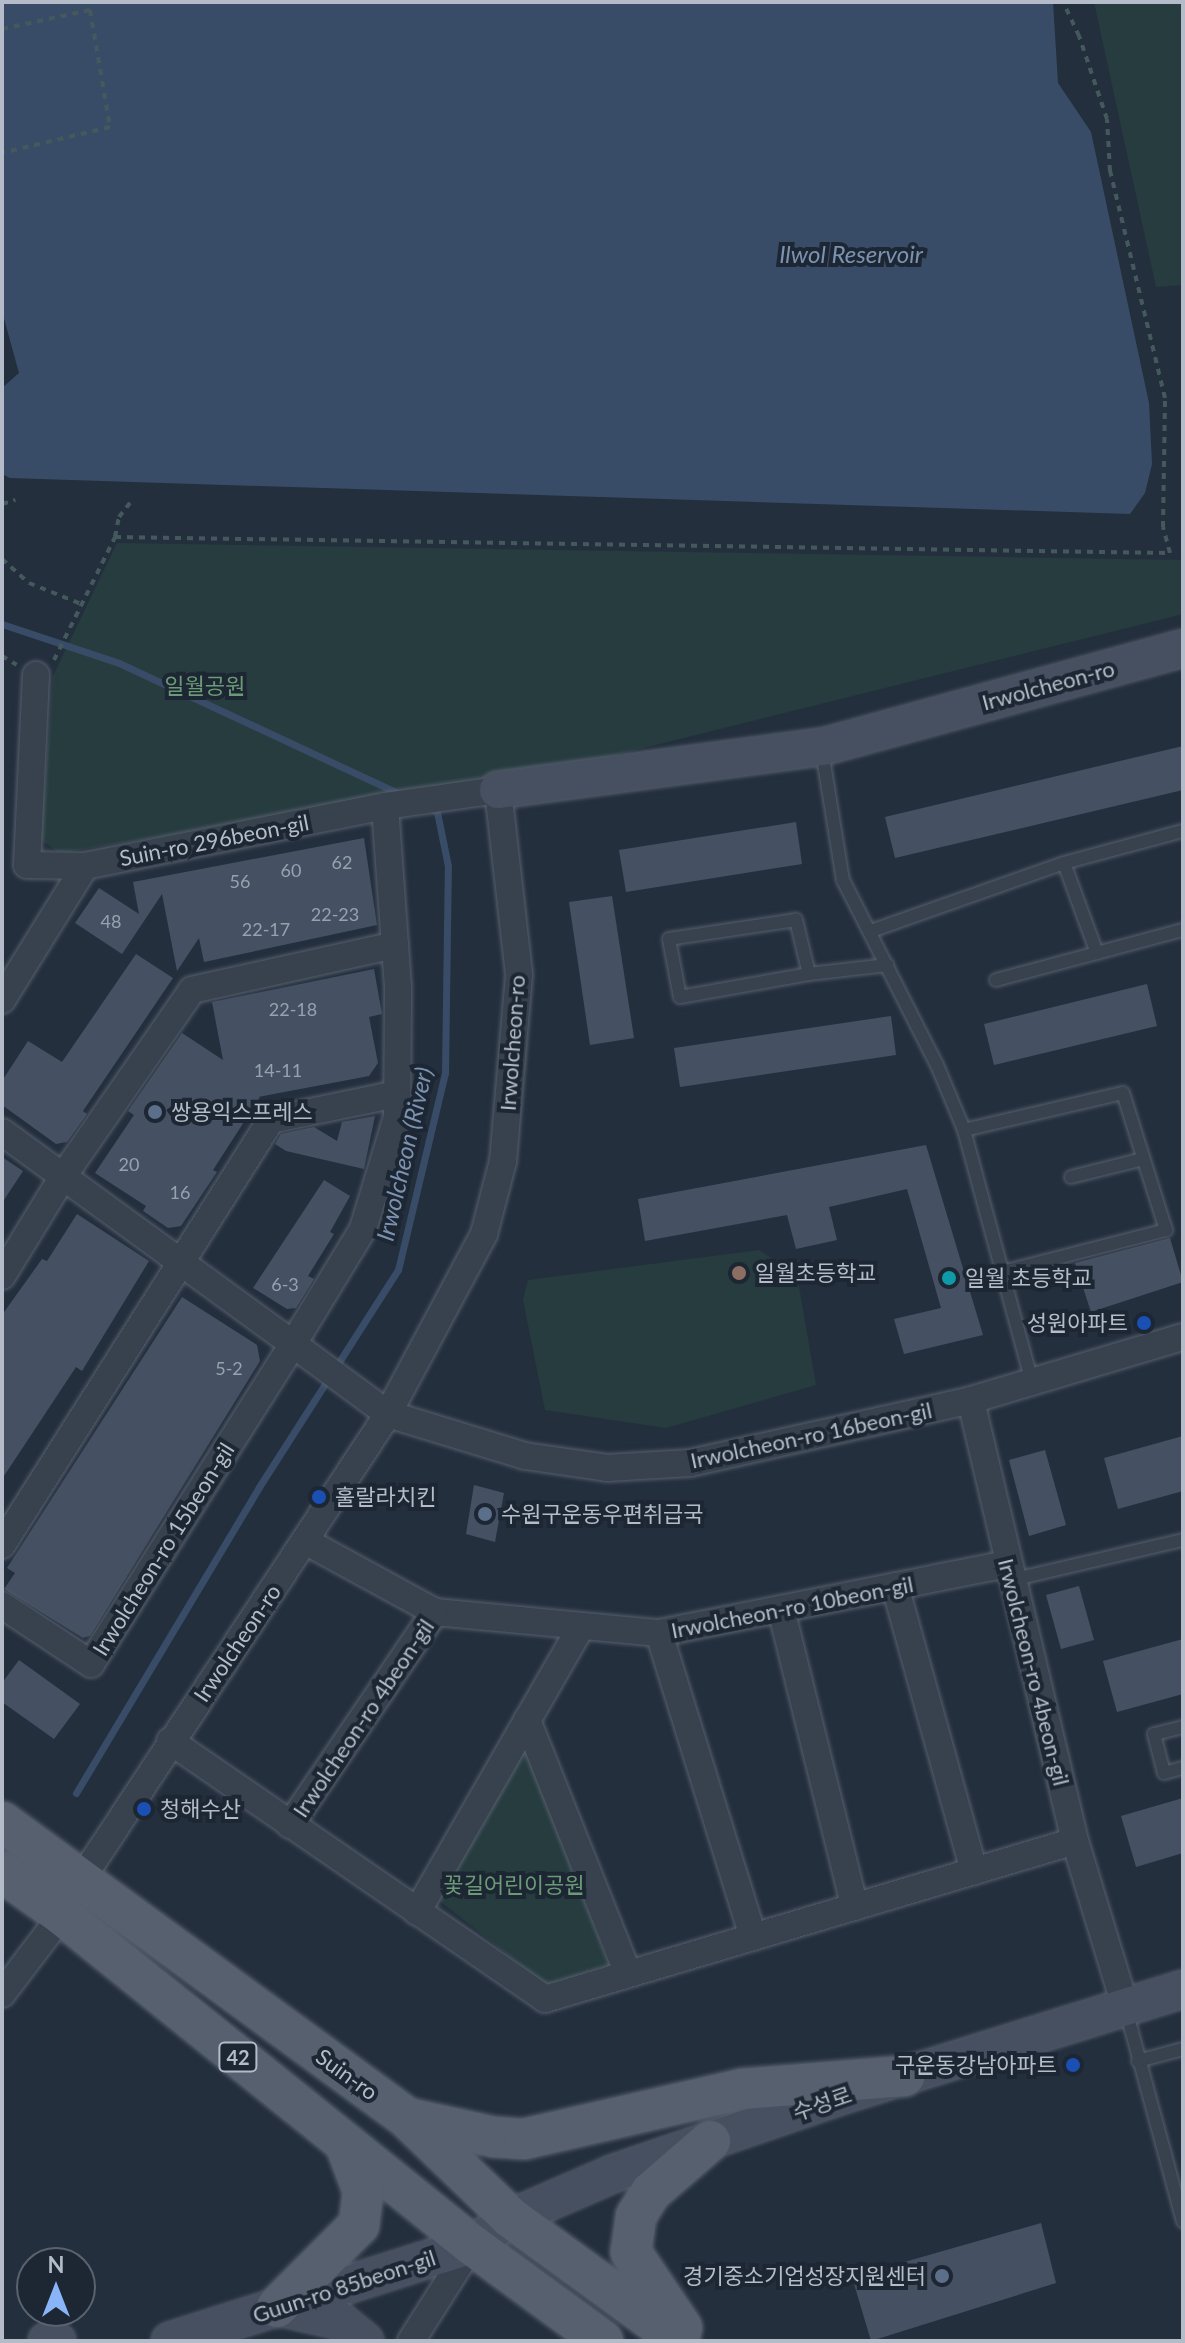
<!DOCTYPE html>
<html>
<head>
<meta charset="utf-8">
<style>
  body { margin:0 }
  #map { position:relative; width:1185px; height:2343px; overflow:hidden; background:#242f3e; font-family:Lato,"Noto Sans KR",sans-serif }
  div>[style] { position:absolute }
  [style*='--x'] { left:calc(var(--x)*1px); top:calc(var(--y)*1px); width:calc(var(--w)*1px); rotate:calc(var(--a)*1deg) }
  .green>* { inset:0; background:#263c3f }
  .water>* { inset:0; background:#394c67 }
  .stream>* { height:7px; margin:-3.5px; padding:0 3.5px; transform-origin:3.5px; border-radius:3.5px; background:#394c67 }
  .building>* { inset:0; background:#455162 }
  .path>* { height:4px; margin-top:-2px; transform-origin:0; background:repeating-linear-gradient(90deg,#44595c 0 6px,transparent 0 12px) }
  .roads { filter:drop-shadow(0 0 2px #565f6c) drop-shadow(0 0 2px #565f6c) }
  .lane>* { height:12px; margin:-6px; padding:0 6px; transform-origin:6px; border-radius:6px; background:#38414e }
  .street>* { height:26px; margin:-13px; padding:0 13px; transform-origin:13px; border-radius:13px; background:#38414e }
  .secondary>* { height:36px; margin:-18px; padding:0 18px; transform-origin:18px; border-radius:18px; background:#465061 }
  .primary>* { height:40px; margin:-20px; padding:0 20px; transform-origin:20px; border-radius:20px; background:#56606e }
  .dots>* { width:22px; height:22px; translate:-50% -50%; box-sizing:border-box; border:4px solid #1d2633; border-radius:50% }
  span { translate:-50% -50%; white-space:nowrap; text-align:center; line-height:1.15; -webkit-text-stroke:8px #1d2633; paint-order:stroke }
  .number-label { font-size:18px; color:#98a1af }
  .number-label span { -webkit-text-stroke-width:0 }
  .shield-label span { padding:2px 6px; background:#1d2633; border:2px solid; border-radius:6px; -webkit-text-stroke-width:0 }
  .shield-label { font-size:20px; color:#b4bcc9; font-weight:700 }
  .street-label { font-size:22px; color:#b4bcc9 }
  .park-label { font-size:22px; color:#6b9a76 }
  .poi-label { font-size:22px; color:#b4bcc9 }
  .left { translate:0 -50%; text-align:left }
  .right { translate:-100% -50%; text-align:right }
  .water-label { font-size:24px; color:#7c92b1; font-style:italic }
  .frame { position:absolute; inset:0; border:4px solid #b4bcc9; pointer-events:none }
  .north { position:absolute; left:16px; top:2247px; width:80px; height:80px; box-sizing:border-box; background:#1d2633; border:2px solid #59626f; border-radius:50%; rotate:0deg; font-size:22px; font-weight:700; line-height:32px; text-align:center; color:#b4bcc9 }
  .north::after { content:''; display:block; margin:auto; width:28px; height:36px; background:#8ab4f8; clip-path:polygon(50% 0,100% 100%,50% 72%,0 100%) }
</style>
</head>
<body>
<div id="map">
  <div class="green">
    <div style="clip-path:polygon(1094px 2px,1183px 2px,1183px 285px,1156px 287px)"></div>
    <div style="clip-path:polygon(117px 543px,1183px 560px,1183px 614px,523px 778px,60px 853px,41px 840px,53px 676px)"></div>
    <div style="clip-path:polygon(759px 1250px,797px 1275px,816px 1385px,666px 1428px,545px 1410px,523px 1300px,528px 1280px)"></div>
    <div style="clip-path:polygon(525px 1749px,609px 1965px,546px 1985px,436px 1898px)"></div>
  </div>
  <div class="water">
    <div style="clip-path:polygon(2px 2px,1053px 2px,1058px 83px,1091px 132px,1149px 403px,1152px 464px,1145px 493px,1130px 514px,10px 478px,2px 474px,2px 388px,19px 373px,2px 311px)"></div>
  </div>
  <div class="stream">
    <div style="--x:2;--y:624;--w:123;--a:18.4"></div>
    <div style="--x:119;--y:663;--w:310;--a:25"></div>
    <div style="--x:76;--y:1793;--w:357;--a:-59.1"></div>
    <div style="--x:259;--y:1487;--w:258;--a:-57.4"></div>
    <div style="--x:398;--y:1270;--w:203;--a:-76.6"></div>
    <div style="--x:445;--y:1073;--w:207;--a:-89.2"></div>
    <div style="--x:448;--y:866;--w:55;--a:-101.5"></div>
    <div style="--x:437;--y:812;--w:9;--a:-153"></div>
  </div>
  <div class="building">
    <div style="clip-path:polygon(1183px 746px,1183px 790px,895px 858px,885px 817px)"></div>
    <div style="clip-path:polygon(796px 822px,802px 864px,626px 892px,619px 850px)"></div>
    <div style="clip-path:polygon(364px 838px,377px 925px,204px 962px,199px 938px,177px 971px,162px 894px,122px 954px,75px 923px,99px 888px,139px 914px,133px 882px)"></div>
    <div style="clip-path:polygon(612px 896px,634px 1038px,590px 1045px,569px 902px)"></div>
    <div style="clip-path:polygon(136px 954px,173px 978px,83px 1111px,87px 1114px,67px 1142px,56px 1144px,2px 1105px,2px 1081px,28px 1041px,62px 1062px)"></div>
    <div style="clip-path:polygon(374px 969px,382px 1014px,369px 1017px,378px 1063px,369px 1076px,258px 1097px,260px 1097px,213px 1170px,217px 1172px,181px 1226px,168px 1228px,143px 1211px,146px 1206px,95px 1173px,134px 1115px,128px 1111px,182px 1033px,223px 1060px,212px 1002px)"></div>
    <div style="clip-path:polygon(1147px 984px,1157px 1026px,994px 1065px,984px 1024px)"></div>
    <div style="clip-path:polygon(891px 1016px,896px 1055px,680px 1087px,674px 1048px)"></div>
    <div style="clip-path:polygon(375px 1116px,364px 1169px,286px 1151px,275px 1144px,281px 1134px,314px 1127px,337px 1141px,342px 1122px)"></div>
    <div style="clip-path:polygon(926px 1145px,983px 1335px,904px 1354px,894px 1319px,941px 1308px,907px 1189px,829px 1207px,837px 1240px,796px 1249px,787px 1215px,645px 1241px,638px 1199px)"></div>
    <div style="clip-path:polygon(2px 1157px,23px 1171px,2px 1203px)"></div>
    <div style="clip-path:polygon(324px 1180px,350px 1196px,330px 1232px,334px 1234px,308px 1276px,314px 1279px,296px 1308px,287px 1309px,253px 1288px)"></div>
    <div style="clip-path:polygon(77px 1214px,149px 1261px,82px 1371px,76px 1367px,2px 1479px,2px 1315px,42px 1259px,47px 1261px)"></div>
    <div style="clip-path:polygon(1170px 1238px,1183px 1282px,1091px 1312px,1075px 1263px)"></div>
    <div style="clip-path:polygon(182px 1297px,257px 1345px,260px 1361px,90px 1636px,83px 1638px,4px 1589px,15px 1573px,7px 1568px)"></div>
    <div style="clip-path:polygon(1183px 1436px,1183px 1491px,1118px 1509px,1104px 1458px)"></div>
    <div style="clip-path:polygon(1045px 1450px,1066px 1525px,1029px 1536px,1009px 1460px)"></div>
    <div style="clip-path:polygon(474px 1485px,504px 1493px,495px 1542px,466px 1534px)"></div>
    <div style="clip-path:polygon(1079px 1586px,1094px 1640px,1061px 1649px,1046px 1595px)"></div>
    <div style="clip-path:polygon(1183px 1639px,1183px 1694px,1117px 1712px,1103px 1661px)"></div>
    <div style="clip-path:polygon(19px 1660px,80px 1704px,54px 1739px,2px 1702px,2px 1683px)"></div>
    <div style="clip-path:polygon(1183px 1798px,1183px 1853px,1136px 1867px,1121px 1816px)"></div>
    <div style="clip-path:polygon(1041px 2223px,1056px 2283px,871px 2341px,852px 2277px)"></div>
  </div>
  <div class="path">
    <div style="--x:2;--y:29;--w:90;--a:-12.2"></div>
    <div style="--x:90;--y:10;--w:119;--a:80.3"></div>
    <div style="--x:110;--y:127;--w:111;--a:166.5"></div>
    <div style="--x:2;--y:504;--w:14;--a:-17"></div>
    <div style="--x:115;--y:537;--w:20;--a:-79"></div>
    <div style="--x:119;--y:517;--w:18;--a:-52"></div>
    <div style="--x:2;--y:559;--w:36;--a:42"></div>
    <div style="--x:29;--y:583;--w:56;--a:22"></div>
    <div style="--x:2;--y:656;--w:17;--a:31"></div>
    <div style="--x:54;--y:660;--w:137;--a:-63.6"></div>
    <div style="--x:115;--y:537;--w:1055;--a:0.87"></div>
    <div style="--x:1170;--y:553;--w:27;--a:-105"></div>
    <div style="--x:1163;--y:527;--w:129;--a:-89.1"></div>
    <div style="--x:1165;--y:398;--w:234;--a:-103.6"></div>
    <div style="--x:1110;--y:171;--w:52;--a:-93.3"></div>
    <div style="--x:1107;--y:119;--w:88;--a:-108.6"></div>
    <div style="--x:1079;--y:36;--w:38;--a:-115"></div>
  </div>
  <div class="roads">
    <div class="lane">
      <div style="--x:822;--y:751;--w:131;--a:80.8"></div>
      <div style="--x:843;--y:880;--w:208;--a:63.1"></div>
      <div style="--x:937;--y:1065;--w:70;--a:67.4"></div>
      <div style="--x:964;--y:1130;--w:258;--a:74.9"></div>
      <div style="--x:1064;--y:863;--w:96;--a:69.9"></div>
      <div style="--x:871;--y:931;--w:205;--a:-19.4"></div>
      <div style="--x:1064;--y:863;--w:123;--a:-15.1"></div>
      <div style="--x:809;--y:974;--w:56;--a:-103.5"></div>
      <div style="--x:796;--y:920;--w:128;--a:171.5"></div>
      <div style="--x:669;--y:939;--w:59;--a:79.3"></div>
      <div style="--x:680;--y:997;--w:131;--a:-10.1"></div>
      <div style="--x:809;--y:974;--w:79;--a:-6.6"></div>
      <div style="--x:996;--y:980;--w:194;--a:-15"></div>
      <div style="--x:964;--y:1130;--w:163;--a:-13.1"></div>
      <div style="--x:1123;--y:1093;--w:144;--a:72.6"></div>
      <div style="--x:1166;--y:1230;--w:168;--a:165.6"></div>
      <div style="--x:1071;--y:1177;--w:74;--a:-14"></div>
      <div style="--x:1011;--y:1580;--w:177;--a:-13.1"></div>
      <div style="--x:1183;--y:1727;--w:30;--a:166"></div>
      <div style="--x:1154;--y:1734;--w:40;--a:75.6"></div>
      <div style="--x:1164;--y:1773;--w:20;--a:-15"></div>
      <div style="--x:1126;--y:2010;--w:219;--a:74.9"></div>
      <div style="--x:1138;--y:2061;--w:47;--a:-14.9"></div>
    </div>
    <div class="street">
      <div style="--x:36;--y:675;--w:190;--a:92.7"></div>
      <div style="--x:27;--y:865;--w:58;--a:1"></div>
      <div style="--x:385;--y:806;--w:183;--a:85.9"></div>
      <div style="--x:398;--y:989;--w:128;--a:90.4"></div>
      <div style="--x:397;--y:1117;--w:117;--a:106.9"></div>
      <div style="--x:363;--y:1229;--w:135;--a:121.3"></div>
      <div style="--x:293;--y:1344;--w:118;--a:36.4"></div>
      <div style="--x:388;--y:1414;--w:143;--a:17"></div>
      <div style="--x:525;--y:1456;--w:83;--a:8.3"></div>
      <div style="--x:607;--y:1468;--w:83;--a:-3.4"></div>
      <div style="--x:690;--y:1463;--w:288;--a:-12.6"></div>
      <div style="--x:971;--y:1400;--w:221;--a:-16.6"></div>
      <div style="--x:2;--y:1000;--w:158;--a:-58.2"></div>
      <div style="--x:85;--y:866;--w:306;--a:-11.3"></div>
      <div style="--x:385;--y:806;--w:114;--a:-8.1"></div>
      <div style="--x:498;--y:790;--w:186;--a:83.5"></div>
      <div style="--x:519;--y:975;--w:187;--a:94.9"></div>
      <div style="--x:503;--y:1161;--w:75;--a:104.6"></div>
      <div style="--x:484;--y:1234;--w:204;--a:118.1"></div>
      <div style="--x:388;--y:1414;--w:558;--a:123.38"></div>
      <div style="--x:2;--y:1132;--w:360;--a:36.1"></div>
      <div style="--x:293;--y:1344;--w:378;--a:122.3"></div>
      <div style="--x:91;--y:1664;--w:107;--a:-146.5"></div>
      <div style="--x:2;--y:1276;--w:119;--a:-58.5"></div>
      <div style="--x:64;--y:1175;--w:225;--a:-55.3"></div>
      <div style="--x:192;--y:990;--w:208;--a:-12.5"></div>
      <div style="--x:305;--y:1541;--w:148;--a:28.6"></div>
      <div style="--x:435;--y:1612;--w:225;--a:5.4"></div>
      <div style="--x:659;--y:1633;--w:355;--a:-11.2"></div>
      <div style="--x:2;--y:1545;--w:503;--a:-57.67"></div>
      <div style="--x:271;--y:1120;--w:129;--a:-11.7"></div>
      <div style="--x:895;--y:1586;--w:296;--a:74.5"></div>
      <div style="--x:781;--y:1609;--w:307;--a:76.1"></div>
      <div style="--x:659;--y:1633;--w:318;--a:72.8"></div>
      <div style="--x:527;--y:1720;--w:273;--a:68.3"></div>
      <div style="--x:170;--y:1741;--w:455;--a:34.5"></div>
      <div style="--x:545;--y:1999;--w:553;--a:-16.6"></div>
      <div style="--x:1075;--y:1841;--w:453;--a:-103.3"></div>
      <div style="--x:290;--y:1825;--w:258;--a:-55.8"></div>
      <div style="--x:1075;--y:1841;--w:172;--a:73.1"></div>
      <div style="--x:417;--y:1912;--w:327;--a:-60.1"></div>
      <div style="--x:2;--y:1994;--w:99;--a:-52.8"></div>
      <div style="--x:411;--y:2341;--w:114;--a:-57.6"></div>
    </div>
    <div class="secondary">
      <div style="--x:498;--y:790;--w:327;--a:-7.6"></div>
      <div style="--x:822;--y:747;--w:374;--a:-15.3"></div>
      <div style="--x:279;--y:2307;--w:63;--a:12.9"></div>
      <div style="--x:340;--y:2321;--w:32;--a:39"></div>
      <div style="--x:47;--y:2341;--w:10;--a:0"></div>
      <div style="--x:170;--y:2341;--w:317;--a:-17.6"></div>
      <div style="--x:472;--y:2245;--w:47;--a:-34.7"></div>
      <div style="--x:511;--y:2218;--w:110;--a:-23.5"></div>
      <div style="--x:612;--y:2174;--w:244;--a:-18.9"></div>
      <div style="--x:843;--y:2095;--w:356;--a:-17.3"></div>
    </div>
    <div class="primary">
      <div style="--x:2;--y:1822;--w:502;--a:36.16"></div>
      <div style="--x:407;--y:2118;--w:144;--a:43.9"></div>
      <div style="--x:511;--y:2218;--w:209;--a:36"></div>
      <div style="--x:2;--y:1872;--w:74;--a:35.6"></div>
      <div style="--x:62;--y:1915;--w:526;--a:38.83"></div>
      <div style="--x:472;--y:2245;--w:162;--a:36.2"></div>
      <div style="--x:407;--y:2118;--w:89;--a:12.3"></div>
      <div style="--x:494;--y:2137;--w:30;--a:4"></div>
      <div style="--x:524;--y:2139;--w:225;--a:-12.9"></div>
      <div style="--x:743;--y:2089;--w:162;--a:-4.6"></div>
      <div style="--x:277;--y:2307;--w:116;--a:-45"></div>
      <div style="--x:359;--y:2225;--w:34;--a:-83"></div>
      <div style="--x:363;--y:2191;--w:51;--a:-110.6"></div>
      <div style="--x:682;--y:2328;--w:92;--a:-123.9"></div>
      <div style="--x:631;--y:2252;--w:36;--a:-82"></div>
      <div style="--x:636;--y:2216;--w:28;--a:-58"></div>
      <div style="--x:651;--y:2192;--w:78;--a:-40.8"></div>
    </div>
  </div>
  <div class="dots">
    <div style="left:155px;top:1112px;background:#5c6f8a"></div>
    <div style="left:739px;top:1273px;background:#8d6e63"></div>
    <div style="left:949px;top:1278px;background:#0f9aa8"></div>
    <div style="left:1144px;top:1323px;background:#1a4fb4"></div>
    <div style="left:319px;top:1497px;background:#1a4fb4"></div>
    <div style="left:485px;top:1514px;background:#5c6f8a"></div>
    <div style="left:144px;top:1809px;background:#1a4fb4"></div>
    <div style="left:1073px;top:2065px;background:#1a4fb4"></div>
    <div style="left:942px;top:2276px;background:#5c6f8a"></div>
  </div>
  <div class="number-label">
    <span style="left:342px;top:862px">62</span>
    <span style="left:291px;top:870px">60</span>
    <span style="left:240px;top:881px">56</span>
    <span style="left:335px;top:914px">22-23</span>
    <span style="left:111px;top:921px">48</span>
    <span style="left:266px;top:929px">22-17</span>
    <span style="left:293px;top:1009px">22-18</span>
    <span style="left:278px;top:1070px">14-11</span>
    <span style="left:129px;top:1164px">20</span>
    <span style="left:180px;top:1192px">16</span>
    <span style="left:285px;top:1284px">6-3</span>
    <span style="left:229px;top:1368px">5-2</span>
  </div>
  <div class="shield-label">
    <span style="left:238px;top:2057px">42</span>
  </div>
  <div class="street-label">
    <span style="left:1048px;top:685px;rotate:-15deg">Irwolcheon-ro</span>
    <span style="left:214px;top:840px;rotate:-11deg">Suin-ro 296beon-gil</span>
    <span style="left:512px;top:1043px;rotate:-86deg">Irwolcheon-ro</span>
    <span style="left:811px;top:1435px;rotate:-12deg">Irwolcheon-ro 16beon-gil</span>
    <span style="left:163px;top:1549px;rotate:-58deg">Irwolcheon-ro 15beon-gil</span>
    <span style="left:792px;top:1607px;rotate:-11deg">Irwolcheon-ro 10beon-gil</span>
    <span style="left:237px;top:1643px;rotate:-56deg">Irwolcheon-ro</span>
    <span style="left:1034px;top:1672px;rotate:76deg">Irwolcheon-ro 4beon-gil</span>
    <span style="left:363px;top:1718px;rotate:-56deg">Irwolcheon-ro 4beon-gil</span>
    <span style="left:347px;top:2074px;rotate:36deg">Suin-ro</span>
    <span style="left:822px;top:2103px;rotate:-19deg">수성로</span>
    <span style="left:344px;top:2286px;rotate:-18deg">Guun-ro 85beon-gil</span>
  </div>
  <div class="park-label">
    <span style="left:205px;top:686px">일월공원</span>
    <span style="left:514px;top:1885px">꽃길어린이공원</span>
  </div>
  <div class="poi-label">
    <span class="left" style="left:171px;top:1112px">쌍용익스프레스</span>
    <span class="left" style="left:755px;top:1273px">일월초등학교</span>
    <span class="left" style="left:965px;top:1278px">일월 초등학교</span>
    <span class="right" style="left:1128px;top:1323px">성원아파트</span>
    <span class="left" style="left:335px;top:1497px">훌랄라치킨</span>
    <span class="left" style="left:501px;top:1514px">수원구운동우편취급국</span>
    <span class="left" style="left:160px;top:1809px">청해수산</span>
    <span class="right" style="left:1057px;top:2065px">구운동강남아파트</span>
    <span class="right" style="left:926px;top:2276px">경기중소기업성장지원센터</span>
  </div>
  <div class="water-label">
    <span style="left:851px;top:254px">Ilwol Reservoir</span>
    <span style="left:404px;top:1154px;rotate:-77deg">Irwolcheon (River)</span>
  </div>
  <div class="frame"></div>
  <div class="north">N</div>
</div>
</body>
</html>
